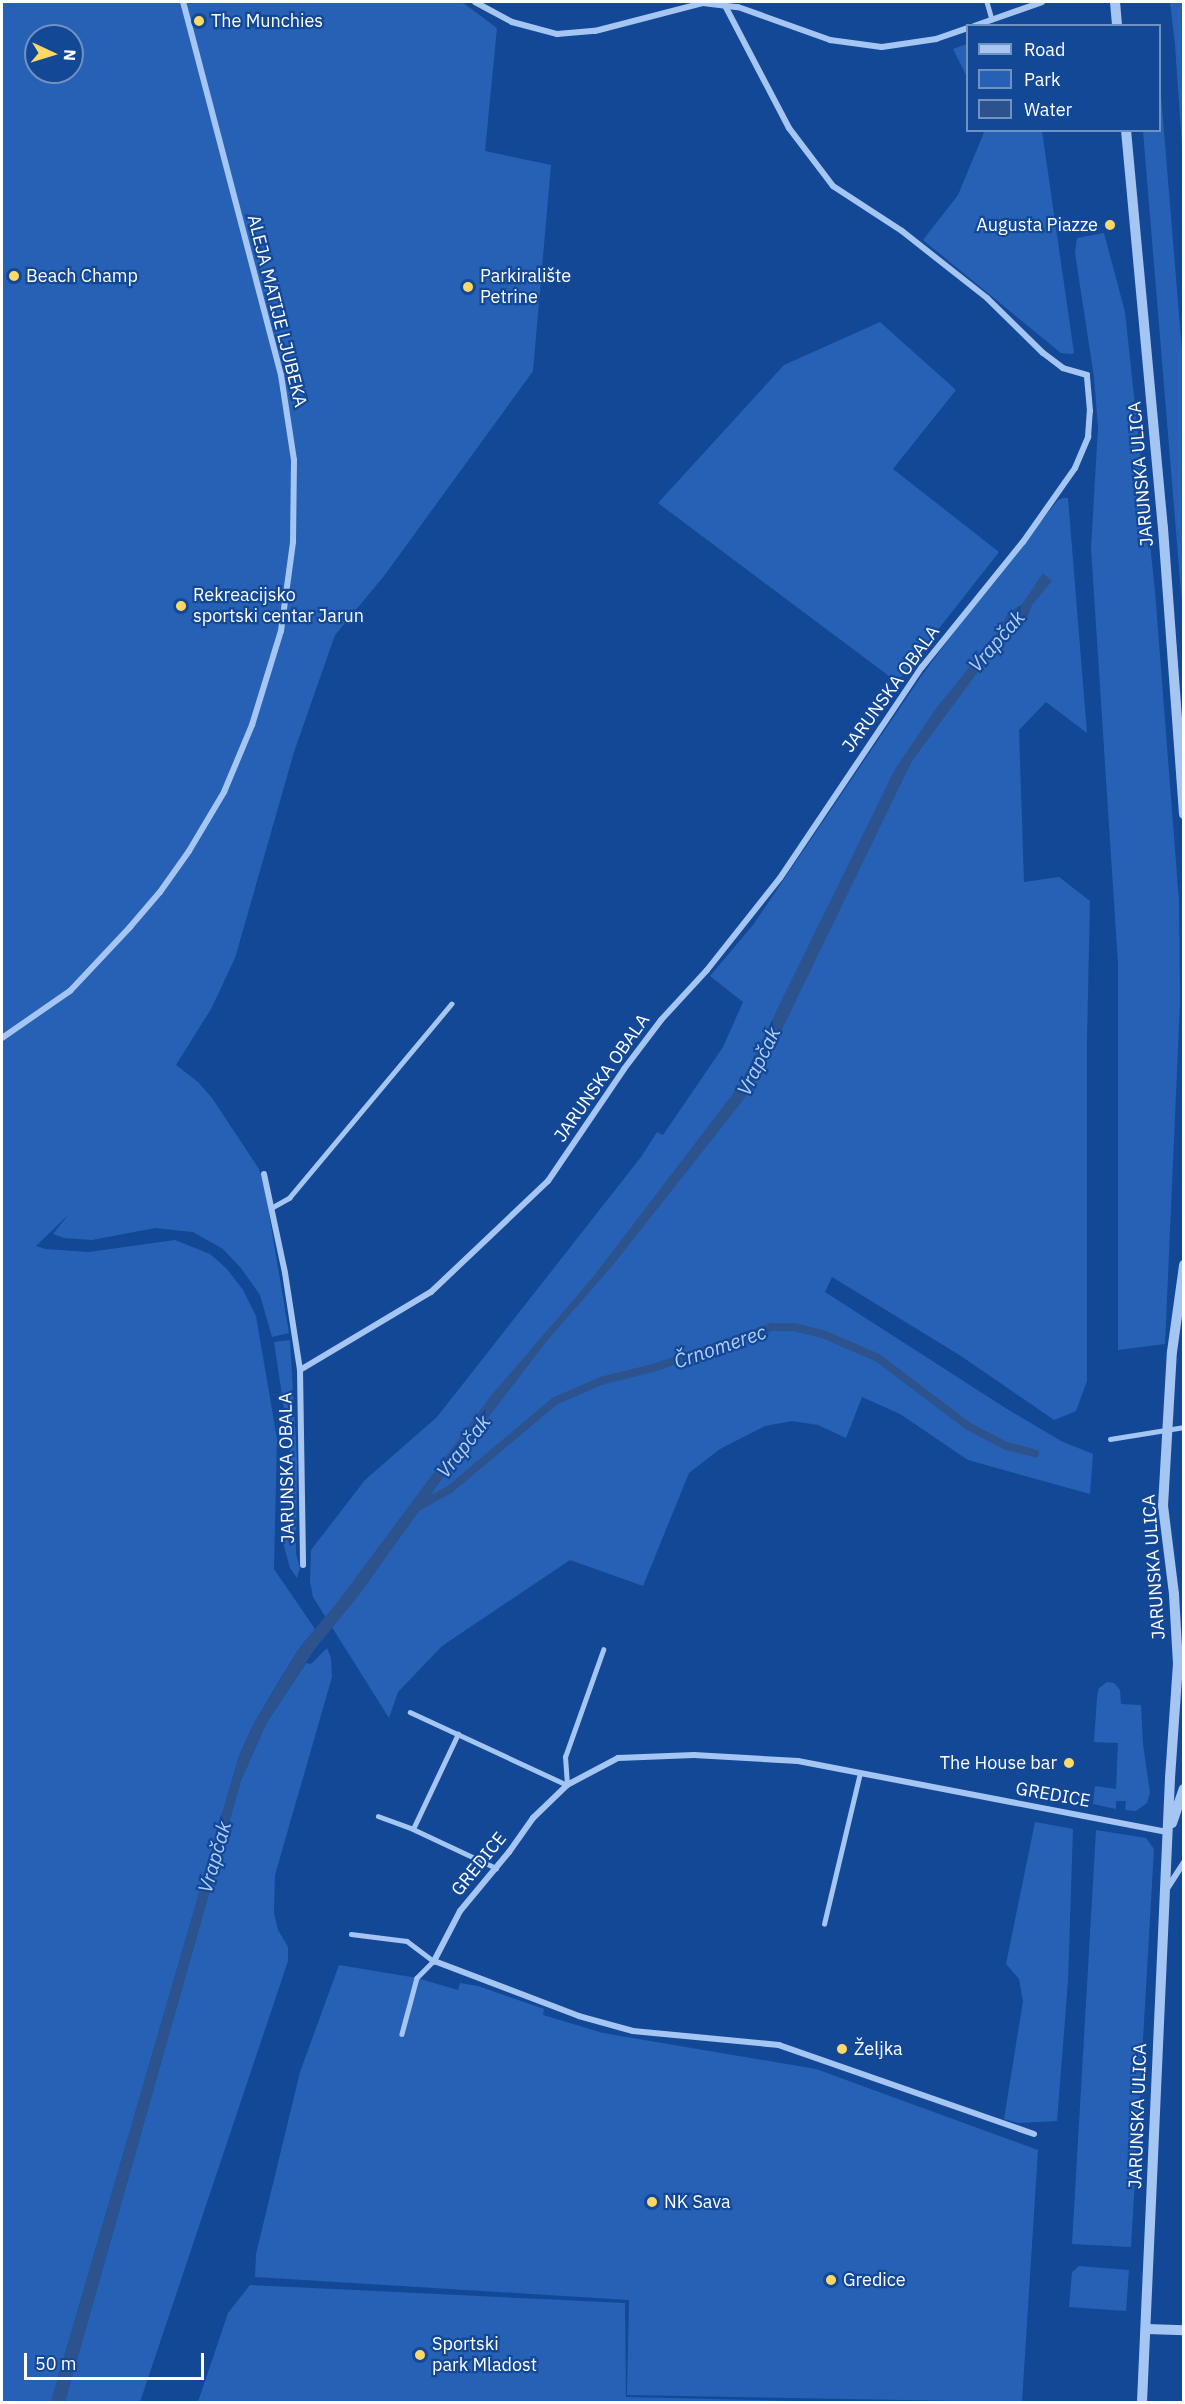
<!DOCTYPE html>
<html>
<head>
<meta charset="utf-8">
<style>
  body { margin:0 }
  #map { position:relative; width:1185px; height:2404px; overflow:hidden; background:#134897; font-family:"IBM Plex Sans",sans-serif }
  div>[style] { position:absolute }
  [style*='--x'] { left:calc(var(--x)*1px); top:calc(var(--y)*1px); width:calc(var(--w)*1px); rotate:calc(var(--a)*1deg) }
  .green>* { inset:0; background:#2661b6 }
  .water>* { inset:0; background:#2d538e }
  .stream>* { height:8px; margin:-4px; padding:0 4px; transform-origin:4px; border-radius:4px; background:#2d538e }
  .service>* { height:4.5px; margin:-2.25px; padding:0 2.25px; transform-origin:2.25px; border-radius:2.25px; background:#a5c5f3 }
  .minor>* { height:6px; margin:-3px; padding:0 3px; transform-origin:3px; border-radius:3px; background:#a5c5f3 }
  .tertiary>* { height:10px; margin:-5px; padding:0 5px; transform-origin:5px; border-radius:5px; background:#a5c5f3 }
  .dots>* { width:16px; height:16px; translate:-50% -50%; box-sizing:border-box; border:3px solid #134897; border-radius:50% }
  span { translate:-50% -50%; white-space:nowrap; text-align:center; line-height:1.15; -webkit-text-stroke:4.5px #134897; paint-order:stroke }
  .poi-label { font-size:18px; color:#fff }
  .left { translate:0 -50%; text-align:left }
  .right { translate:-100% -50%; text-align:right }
  .street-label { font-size:18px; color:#fff }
  .water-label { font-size:20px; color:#b1cff9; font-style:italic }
  .frame { position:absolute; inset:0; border:3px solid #fff; pointer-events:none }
  .legend { position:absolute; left:966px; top:24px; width:195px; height:108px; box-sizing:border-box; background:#134897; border:2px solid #7191c1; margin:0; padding:8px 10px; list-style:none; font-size:18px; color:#fff }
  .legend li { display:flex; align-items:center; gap:12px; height:30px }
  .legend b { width:30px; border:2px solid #7191c1 }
  .north { position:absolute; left:24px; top:24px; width:60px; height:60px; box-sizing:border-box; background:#134897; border:2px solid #7191c1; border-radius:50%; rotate:94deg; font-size:16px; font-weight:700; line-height:24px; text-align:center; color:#fff }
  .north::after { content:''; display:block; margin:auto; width:21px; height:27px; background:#ffd966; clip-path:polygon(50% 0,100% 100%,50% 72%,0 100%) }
  .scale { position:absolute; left:24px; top:2353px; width:180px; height:27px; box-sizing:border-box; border:3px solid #fff; border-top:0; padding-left:8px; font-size:18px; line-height:21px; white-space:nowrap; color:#fff; -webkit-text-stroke:4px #134897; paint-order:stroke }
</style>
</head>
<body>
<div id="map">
  <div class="green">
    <div style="clip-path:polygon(evenodd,2px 2px,462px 2px,497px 28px,485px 151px,551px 165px,533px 371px,384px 576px,335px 635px,294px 752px,235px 958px,211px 1009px,176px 1065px,198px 1082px,212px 1098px,259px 1169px,264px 1184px,289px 1333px,272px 1337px,260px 1295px,241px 1268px,223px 1249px,193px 1232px,155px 1228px,92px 1240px,64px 1238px,53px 1234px,68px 1215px,36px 1246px,45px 1249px,89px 1252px,175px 1240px,210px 1254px,227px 1269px,243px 1290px,256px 1316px,277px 1439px,274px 1569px,315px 1629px,298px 1650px,279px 1681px,253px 1725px,239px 1756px,51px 2402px,2px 2402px,2px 2px,36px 36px,72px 36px,72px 72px,36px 72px,36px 36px)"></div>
    <div style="clip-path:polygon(1170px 2px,1183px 2px,1183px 161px,1175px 45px)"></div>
    <div style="clip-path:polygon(967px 44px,968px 44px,967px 77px,953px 49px)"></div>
    <div style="clip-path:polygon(1160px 83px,1183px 363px,1183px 616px,1143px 131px,1160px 130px)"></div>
    <div style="clip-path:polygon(985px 130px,1042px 131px,1074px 353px,1071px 354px,1061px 353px,923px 240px,958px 195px)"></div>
    <div style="clip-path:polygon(1104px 233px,1125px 312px,1155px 591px,1179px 901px,1180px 1003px,1165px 1344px,1118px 1350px,1118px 964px,1091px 548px,1098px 428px,1094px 377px,1075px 253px,1077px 238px)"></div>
    <div style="clip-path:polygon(880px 322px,956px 390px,893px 469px,999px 552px,897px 682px,658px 503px,784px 365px)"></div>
    <div style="clip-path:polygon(1063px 498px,1068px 498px,1087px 733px,1046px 702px,1019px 730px,1024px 882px,1059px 877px,1090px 901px,1087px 1040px,1087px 1381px,1076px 1411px,1054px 1420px,961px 1356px,832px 1277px,825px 1292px,1007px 1409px,1061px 1441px,1093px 1454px,1090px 1494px,968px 1460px,900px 1414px,862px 1397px,846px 1438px,818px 1425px,792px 1421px,765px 1426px,720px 1449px,689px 1473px,643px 1586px,570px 1560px,442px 1646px,398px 1692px,389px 1718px,313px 1597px,310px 1582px,311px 1550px,365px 1480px,437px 1417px,641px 1157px,657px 1132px,663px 1135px,723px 1047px,743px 1002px,710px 976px,753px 925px,920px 678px,960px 624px,1058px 500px)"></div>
    <div style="clip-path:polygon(290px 1340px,297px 1460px,296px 1554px,300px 1568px,297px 1578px,290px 1568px,282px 1539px,288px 1498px,290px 1449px,274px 1342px)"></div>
    <div style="clip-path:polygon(327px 1648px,331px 1658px,332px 1677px,275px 1875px,274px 1913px,278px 1930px,288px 1947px,288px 1961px,140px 2402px,65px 2402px,241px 1780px,266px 1724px,306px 1663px,311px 1664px)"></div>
    <div style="clip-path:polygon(1107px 1682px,1114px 1683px,1120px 1690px,1121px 1704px,1141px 1705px,1143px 1744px,1150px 1793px,1147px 1803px,1136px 1811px,1125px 1810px,1126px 1801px,1116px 1801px,1116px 1809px,1093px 1804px,1095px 1786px,1116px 1789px,1118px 1743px,1094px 1742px,1097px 1697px,1099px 1688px)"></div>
    <div style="clip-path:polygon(1035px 1822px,1073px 1829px,1068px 1981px,1057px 2121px,1019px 2123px,1004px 2119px,1023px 2001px,1019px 1979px,1006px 1964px)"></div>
    <div style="clip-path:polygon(1096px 1830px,1146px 1838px,1154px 1849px,1131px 2247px,1072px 2244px)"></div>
    <div style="clip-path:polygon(339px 1965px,417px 1978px,458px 1990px,460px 1983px,478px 1986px,544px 2009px,543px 2015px,603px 2033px,816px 2069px,1038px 2150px,1022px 2402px,627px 2395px,629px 2300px,255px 2277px,256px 2254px,300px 2072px)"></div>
    <div style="clip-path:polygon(1079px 2266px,1129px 2270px,1126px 2311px,1069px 2307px,1072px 2272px)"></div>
    <div style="clip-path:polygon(250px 2285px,625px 2303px,626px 2397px,834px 2402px,198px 2402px,228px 2313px)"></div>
  </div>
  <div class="water">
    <div style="clip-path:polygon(1043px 573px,1052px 581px,1032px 605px,1026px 620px,991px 654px,912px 761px,772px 1050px,744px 1099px,613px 1265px,546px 1342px,452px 1465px,359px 1595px,314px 1650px,266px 1724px,241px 1780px,65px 2402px,51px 2402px,239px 1756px,253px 1725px,298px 1650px,339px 1600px,490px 1397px,593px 1277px,741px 1083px,895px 769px,937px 707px,997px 633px,1008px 613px,1022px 604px)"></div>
  </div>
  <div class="stream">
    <div style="--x:416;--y:1508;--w:38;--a:-29"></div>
    <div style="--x:449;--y:1490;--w:138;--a:-40"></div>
    <div style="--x:555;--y:1401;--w:50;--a:-23.5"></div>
    <div style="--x:601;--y:1381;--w:54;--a:-14"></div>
    <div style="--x:653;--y:1368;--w:126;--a:-19"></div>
    <div style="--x:772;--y:1327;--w:22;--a:0"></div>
    <div style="--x:794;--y:1327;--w:30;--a:14"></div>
    <div style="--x:823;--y:1334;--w:60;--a:23.6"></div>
    <div style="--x:878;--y:1358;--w:113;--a:37.1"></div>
    <div style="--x:968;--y:1426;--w:43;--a:27.8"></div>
    <div style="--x:1006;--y:1446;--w:30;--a:14"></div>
  </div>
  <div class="service">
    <div style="--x:987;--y:2;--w:18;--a:74"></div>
    <div style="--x:271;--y:1208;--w:21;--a:-29"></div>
    <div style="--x:289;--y:1198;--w:253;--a:-50.1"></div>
    <div style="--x:1110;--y:1439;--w:75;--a:-9.2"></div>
    <div style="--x:410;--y:1712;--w:173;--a:24.9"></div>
    <div style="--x:567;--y:1785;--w:28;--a:-94"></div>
    <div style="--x:565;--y:1757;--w:114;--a:-70.4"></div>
    <div style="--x:378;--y:1816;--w:37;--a:20"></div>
    <div style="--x:413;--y:1829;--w:92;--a:25.2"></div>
    <div style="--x:413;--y:1829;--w:105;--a:-64.7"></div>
    <div style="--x:824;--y:1924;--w:155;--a:-76.6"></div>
    <div style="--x:351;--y:1934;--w:56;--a:7.1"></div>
    <div style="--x:407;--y:1941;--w:34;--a:37"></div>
    <div style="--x:434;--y:1961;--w:24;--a:135"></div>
    <div style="--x:417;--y:1978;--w:58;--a:105"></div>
  </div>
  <div class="minor">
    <div style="--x:475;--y:2;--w:42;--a:28.4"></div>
    <div style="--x:512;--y:22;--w:47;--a:14.9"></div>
    <div style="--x:557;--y:34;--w:38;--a:-5"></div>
    <div style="--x:595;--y:31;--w:112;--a:-14.5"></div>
    <div style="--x:703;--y:3;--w:35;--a:7"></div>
    <div style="--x:738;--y:7;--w:98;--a:19.7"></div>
    <div style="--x:830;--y:40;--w:52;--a:7.7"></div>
    <div style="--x:882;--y:47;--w:55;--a:-8.4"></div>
    <div style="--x:936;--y:39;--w:34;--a:-19"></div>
    <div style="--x:974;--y:26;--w:72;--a:-19.4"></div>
    <div style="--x:2;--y:1038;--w:83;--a:-34.7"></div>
    <div style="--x:70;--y:991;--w:88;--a:-46.8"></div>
    <div style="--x:130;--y:927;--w:46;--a:-49.4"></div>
    <div style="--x:160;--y:892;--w:50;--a:-54.7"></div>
    <div style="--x:189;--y:851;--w:69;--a:-59.3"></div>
    <div style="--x:224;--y:792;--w:73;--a:-67.3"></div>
    <div style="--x:252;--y:725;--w:98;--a:-72.9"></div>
    <div style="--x:281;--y:631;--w:90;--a:-82.3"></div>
    <div style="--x:293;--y:542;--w:82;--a:-89.3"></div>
    <div style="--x:294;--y:460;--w:86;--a:-98.7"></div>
    <div style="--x:281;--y:375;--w:386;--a:-104.7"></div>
    <div style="--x:264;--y:1174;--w:101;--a:78"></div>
    <div style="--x:285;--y:1273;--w:98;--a:81.2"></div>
    <div style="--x:300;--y:1370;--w:195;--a:89.1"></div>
    <div style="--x:300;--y:1370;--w:152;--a:-30.8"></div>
    <div style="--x:431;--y:1292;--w:161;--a:-43.5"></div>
    <div style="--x:548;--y:1181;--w:135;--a:-55.8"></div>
    <div style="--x:624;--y:1069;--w:61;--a:-52.9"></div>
    <div style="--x:661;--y:1020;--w:68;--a:-47.4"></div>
    <div style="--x:707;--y:970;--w:117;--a:-51.6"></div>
    <div style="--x:780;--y:878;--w:254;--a:-56.1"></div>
    <div style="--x:922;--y:667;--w:161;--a:-51.1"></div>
    <div style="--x:1023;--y:542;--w:90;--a:-54.9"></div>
    <div style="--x:1075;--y:468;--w:34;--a:-67"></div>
    <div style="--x:1088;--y:437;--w:26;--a:-86"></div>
    <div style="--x:1090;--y:411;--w:36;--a:-95"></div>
    <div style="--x:1087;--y:375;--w:25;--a:-164"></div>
    <div style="--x:1063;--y:368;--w:25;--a:-143"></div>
    <div style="--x:1043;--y:353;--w:78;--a:-135.5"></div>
    <div style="--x:987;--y:298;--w:108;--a:-141.8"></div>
    <div style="--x:902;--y:231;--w:82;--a:-146.9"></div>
    <div style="--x:833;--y:186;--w:73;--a:-127.2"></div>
    <div style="--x:789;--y:128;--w:142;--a:-117.6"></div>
    <div style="--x:1168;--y:1887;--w:30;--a:-57"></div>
    <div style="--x:1034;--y:2134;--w:270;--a:-160.8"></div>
    <div style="--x:779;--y:2045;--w:147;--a:-174.5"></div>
    <div style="--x:633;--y:2031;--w:56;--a:-164.5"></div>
    <div style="--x:579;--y:2016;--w:155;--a:-159.2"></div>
    <div style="--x:434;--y:1961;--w:56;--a:-62.5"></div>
    <div style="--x:460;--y:1911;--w:77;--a:-50.3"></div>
    <div style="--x:509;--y:1852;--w:42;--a:-54.8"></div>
    <div style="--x:533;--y:1818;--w:47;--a:-44.1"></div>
    <div style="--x:567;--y:1785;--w:58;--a:-27.9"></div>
    <div style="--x:618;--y:1758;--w:76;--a:-2.3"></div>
    <div style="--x:694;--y:1755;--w:104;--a:3.3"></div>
    <div style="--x:798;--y:1761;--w:377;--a:10.9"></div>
  </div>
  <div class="tertiary">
    <div style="--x:1115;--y:2;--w:24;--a:85"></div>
    <div style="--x:1126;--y:130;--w:400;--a:84.7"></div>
    <div style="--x:1163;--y:528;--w:287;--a:85.8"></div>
    <div style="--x:1172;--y:1823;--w:36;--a:-71"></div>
    <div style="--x:1147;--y:2329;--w:37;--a:2"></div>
    <div style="--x:1142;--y:2402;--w:625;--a:-87.43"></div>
    <div style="--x:1170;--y:1778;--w:114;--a:-86"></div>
    <div style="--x:1178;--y:1664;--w:70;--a:-93.3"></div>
    <div style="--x:1174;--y:1594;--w:89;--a:-97.1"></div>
    <div style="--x:1163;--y:1506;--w:154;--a:-86.7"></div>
    <div style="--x:1172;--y:1352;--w:88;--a:-82.1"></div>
  </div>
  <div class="dots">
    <div style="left:199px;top:21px;background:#ffd966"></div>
    <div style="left:1110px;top:225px;background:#ffd966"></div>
    <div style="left:14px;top:276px;background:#ffd966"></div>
    <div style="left:468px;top:287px;background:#ffd966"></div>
    <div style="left:181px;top:606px;background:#ffd966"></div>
    <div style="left:1069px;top:1763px;background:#ffd966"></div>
    <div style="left:842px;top:2049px;background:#ffd966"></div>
    <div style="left:652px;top:2202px;background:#ffd966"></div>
    <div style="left:831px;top:2280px;background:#ffd966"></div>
    <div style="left:420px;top:2355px;background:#ffd966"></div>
  </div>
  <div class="poi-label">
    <span class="left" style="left:211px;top:21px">The Munchies</span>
    <span class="right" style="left:1098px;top:225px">Augusta Piazze</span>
    <span class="left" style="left:26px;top:276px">Beach Champ</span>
    <span class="left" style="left:480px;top:287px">Parkiralište<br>Petrine</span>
    <span class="left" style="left:193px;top:606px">Rekreacijsko<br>sportski centar Jarun</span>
    <span class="right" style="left:1057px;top:1763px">The House bar</span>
    <span class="left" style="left:854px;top:2049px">Željka</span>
    <span class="left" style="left:664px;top:2202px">NK Sava</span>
    <span class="left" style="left:843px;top:2280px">Gredice</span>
    <span class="left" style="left:432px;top:2355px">Sportski<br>park Mladost</span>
  </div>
  <div class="street-label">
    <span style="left:277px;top:311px;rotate:76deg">ALEJA MATIJE LJUBEKA</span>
    <span style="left:1141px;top:474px;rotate:-95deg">JARUNSKA ULICA</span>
    <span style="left:891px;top:689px;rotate:-54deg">JARUNSKA OBALA</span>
    <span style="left:602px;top:1078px;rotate:-55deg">JARUNSKA OBALA</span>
    <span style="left:287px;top:1468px;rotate:-91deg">JARUNSKA OBALA</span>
    <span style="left:1154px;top:1567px;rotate:-94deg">JARUNSKA ULICA</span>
    <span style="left:1053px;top:1795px;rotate:10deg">GREDICE</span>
    <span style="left:479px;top:1864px;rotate:-51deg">GREDICE</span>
    <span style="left:1138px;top:2116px;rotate:-88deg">JARUNSKA ULICA</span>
  </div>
  <div class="water-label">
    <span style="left:996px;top:641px;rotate:-49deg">Vrapčak</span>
    <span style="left:758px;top:1061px;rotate:-64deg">Vrapčak</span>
    <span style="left:720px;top:1346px;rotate:-19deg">Črnomerec</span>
    <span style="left:463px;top:1446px;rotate:-52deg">Vrapčak</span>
    <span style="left:214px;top:1857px;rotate:-74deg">Vrapčak</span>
  </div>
  <div class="frame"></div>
  <ul class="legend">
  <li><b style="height:8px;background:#a5c5f3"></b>Road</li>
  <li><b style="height:16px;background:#2661b6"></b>Park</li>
  <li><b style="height:16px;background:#2d538e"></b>Water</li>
  </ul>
  <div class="north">N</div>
  <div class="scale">50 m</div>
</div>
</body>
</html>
